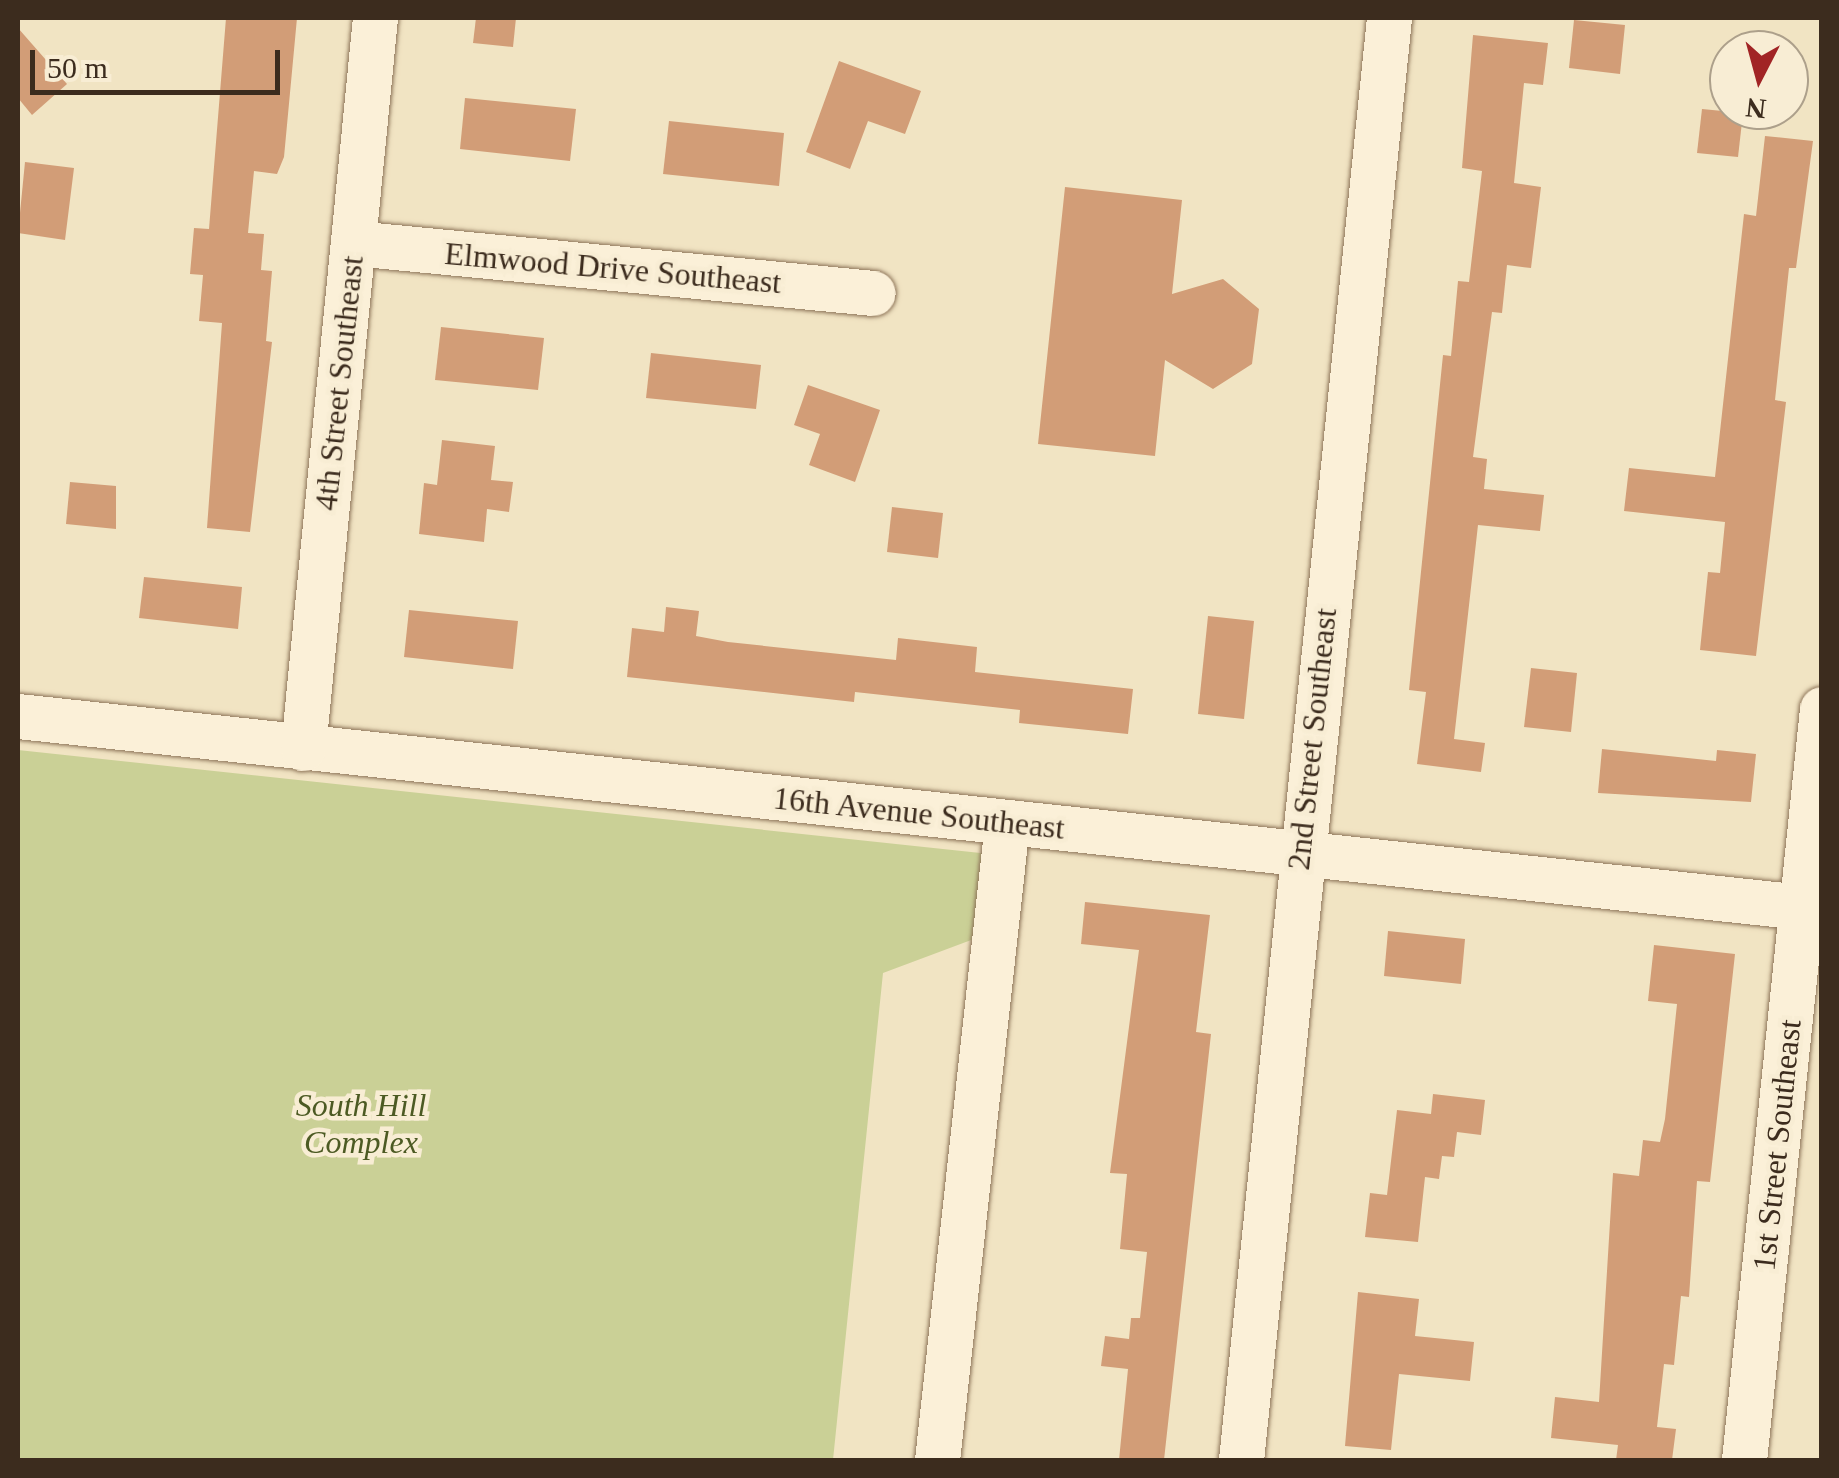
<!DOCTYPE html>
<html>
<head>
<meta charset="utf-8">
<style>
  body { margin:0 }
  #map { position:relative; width:1839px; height:1478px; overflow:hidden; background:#f1e4c3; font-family:Georgia,serif }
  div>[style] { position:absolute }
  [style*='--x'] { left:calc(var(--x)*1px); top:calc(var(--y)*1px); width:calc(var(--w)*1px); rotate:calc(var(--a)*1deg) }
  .green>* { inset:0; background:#cad096 }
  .building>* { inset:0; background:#d29d77 }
  .roads { filter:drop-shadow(0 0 2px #8d7458) drop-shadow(0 0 2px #8d7458) }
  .minor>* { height:45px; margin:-22.5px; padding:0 22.5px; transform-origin:22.5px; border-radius:22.5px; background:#fbf0d8 }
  span { translate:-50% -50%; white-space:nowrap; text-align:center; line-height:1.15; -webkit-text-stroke:9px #f8edd4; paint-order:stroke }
  .street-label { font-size:32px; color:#3c2c1e }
  .park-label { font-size:32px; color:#4c5a23; font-style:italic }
  .frame { position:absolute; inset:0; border:20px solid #3c2c1e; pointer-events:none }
  .north { position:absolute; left:1709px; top:30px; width:100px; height:100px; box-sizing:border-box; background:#f8edd4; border:2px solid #ada08b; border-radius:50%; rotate:186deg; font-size:28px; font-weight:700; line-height:40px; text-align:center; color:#3c2c1e }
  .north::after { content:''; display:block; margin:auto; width:35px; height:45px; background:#a12425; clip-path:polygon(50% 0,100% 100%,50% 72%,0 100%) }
  .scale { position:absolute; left:30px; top:50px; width:250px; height:45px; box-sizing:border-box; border:5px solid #3c2c1e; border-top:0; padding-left:12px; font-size:30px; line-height:35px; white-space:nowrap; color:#3c2c1e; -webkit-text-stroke:8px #f8edd4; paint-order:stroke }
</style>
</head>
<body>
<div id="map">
  <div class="green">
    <div style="clip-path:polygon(18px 750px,1027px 858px,1019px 922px,883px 973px,833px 1460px,18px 1460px)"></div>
  </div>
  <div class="building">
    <div style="clip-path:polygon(226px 18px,297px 18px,284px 157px,277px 174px,254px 171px,248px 233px,264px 234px,261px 270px,272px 271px,266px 341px,272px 342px,250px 532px,207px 528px,222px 323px,199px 321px,203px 275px,190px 274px,194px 228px,209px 229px)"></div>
    <div style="clip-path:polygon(476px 18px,516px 18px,513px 47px,473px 43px)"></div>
    <div style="clip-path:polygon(1574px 20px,1625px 25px,1620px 74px,1569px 68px)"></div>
    <div style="clip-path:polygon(18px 28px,67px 84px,32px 115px,18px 98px)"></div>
    <div style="clip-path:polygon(1473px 35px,1548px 43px,1543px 85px,1524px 83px,1514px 183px,1541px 187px,1531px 268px,1507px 265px,1502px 313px,1492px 312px,1473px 457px,1487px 459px,1484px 489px,1544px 495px,1540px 531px,1478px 525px,1454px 739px,1485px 743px,1481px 772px,1417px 764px,1426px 692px,1409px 690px,1443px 355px,1451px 356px,1458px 281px,1469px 282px,1482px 171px,1462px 168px)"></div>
    <div style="clip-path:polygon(839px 61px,921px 91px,905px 134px,868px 121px,850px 169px,806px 152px)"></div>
    <div style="clip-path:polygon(465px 98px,576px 109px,570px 161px,460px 149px)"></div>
    <div style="clip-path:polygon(1702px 109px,1743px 113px,1738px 157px,1697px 153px)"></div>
    <div style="clip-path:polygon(669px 121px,784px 133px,779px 186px,663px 174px)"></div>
    <div style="clip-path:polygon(1765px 136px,1813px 141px,1796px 268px,1789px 268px,1775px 400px,1786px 402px,1756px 656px,1700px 650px,1708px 572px,1720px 573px,1725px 522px,1624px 511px,1629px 468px,1715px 477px,1744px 214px,1756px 216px)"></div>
    <div style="clip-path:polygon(25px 162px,74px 168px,65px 240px,18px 233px)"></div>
    <div style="clip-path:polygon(1065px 187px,1182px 200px,1172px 294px,1223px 279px,1259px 309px,1252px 364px,1213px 389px,1165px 360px,1155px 456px,1038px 444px)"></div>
    <div style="clip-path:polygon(441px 327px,544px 338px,538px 390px,435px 380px)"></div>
    <div style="clip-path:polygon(651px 353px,761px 365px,756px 409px,646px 398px)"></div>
    <div style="clip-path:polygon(808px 385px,880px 410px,855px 482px,809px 465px,820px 434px,794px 425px)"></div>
    <div style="clip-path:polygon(442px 440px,495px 446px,491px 480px,513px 482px,509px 512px,487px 509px,484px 542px,419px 534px,424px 483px,437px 485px)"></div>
    <div style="clip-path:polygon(70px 482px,116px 486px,116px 529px,66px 524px)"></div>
    <div style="clip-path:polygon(892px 507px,943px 513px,938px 558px,887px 552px)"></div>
    <div style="clip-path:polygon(144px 577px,242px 587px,238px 629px,139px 618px)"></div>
    <div style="clip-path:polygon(666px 607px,699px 611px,696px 636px,728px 642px,896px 660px,898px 638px,977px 647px,975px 672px,1133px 689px,1128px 734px,1019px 723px,1020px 710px,855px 692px,854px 702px,627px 677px,632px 628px,664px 632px)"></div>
    <div style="clip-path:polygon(409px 610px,518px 621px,513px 669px,404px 657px)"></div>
    <div style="clip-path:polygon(1208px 616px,1254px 621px,1244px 719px,1198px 714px)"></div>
    <div style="clip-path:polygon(1531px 668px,1577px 673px,1571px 732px,1524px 727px)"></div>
    <div style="clip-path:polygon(1602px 749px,1716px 761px,1717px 750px,1756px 754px,1751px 802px,1598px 793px)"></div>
    <div style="clip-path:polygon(1085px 902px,1210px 915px,1196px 1032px,1211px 1034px,1164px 1460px,1119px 1460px,1128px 1369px,1101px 1366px,1105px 1336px,1129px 1339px,1131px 1318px,1140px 1318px,1147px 1252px,1120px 1249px,1127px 1174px,1110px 1173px,1139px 950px,1081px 944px)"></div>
    <div style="clip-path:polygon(1388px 931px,1465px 939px,1461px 984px,1384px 976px)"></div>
    <div style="clip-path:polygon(1654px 945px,1735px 954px,1710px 1182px,1697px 1181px,1689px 1297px,1681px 1296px,1674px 1365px,1664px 1364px,1657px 1427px,1676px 1429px,1672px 1460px,1616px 1460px,1618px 1445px,1551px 1438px,1555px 1397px,1599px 1402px,1613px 1173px,1639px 1176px,1643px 1140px,1660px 1142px,1665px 1119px,1677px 1004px,1648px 1001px)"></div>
    <div style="clip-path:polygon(1433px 1094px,1485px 1100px,1481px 1135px,1457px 1132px,1454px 1157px,1442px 1156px,1439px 1179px,1425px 1177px,1418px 1242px,1365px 1237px,1370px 1193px,1387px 1195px,1397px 1110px,1431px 1114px)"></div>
    <div style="clip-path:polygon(1358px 1292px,1419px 1299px,1415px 1336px,1474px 1342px,1470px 1381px,1399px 1374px,1391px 1450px,1345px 1446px)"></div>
  </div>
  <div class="roads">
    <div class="minor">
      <div style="--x:353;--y:243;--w:522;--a:5.49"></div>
      <div style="--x:18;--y:716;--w:1814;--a:6.11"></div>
      <div style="--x:303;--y:748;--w:734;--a:-84.37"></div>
      <div style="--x:937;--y:1460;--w:641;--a:-83.73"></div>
      <div style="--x:1241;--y:1460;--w:1450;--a:-84.14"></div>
      <div style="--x:1744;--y:1460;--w:755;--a:-84.07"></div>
    </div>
  </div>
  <div class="street-label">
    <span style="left:613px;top:268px;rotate:5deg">Elmwood Drive Southeast</span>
    <span style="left:339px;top:383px;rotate:-84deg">4th Street Southeast</span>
    <span style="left:1312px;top:739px;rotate:-84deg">2nd Street Southeast</span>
    <span style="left:919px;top:813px;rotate:6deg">16th Avenue Southeast</span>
    <span style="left:1777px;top:1145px;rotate:-84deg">1st Street Southeast</span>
  </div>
  <div class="park-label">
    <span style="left:361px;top:1124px">South Hill<br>Complex</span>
  </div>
  <div class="frame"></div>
  <div class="north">N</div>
  <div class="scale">50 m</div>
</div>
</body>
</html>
